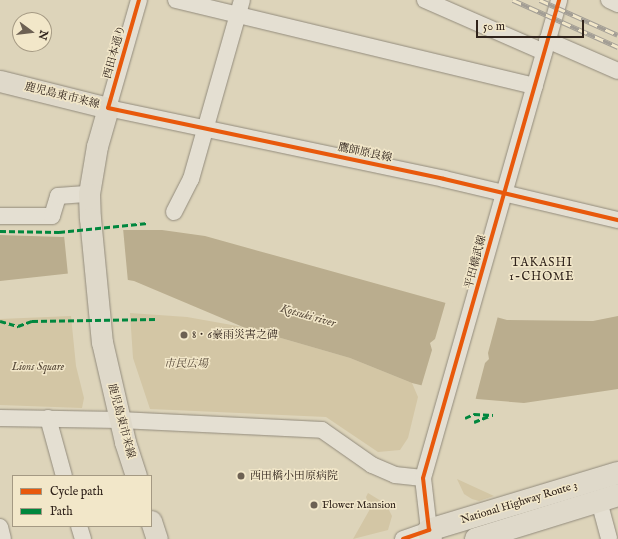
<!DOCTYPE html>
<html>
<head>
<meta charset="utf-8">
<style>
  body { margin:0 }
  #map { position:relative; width:618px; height:539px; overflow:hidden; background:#ddd4ba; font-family:"IM FELL English","Noto Serif JP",serif }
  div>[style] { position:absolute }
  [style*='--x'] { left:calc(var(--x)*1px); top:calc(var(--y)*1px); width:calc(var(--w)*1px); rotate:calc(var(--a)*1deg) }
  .green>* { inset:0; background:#d3c6a5 }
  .water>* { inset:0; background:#baad8e }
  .pier>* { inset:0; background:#ddd4ba }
  .roads { filter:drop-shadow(0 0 1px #928b7c) drop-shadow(0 0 1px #928b7c) }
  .minor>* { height:16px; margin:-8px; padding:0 8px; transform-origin:8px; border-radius:8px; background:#e4dfd2 }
  .major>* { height:21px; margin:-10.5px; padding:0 10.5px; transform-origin:10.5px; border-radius:10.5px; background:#dfd9ca }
  .highway>* { height:22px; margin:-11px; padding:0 11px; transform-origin:11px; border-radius:11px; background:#dfd9ca }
  .rail>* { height:4.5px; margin-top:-2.25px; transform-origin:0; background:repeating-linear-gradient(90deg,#f2e7c9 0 9px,#a39e95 0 18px); box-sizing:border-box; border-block:1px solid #a39e95 }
  .quiet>* { height:3px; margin-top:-1.5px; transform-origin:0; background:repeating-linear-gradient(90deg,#00873e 0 6px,transparent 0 9px) }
  .cycleway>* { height:4px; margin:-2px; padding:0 2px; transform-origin:2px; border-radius:2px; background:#e8590c }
  .dots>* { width:11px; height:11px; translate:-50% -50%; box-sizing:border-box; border:2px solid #f2e7c9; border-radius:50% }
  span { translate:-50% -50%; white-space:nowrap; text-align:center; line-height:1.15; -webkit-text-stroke:3px #f2e7c9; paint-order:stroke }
  .street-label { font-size:11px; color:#30231b }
  .poi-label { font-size:11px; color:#30231b }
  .left { translate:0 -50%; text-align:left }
  .park-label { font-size:11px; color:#574939; font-style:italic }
  .neighbourhood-label { font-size:12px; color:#30231b; letter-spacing:1px }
  .water-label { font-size:12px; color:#5b4d3d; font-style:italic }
  .legend { position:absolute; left:12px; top:475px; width:140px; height:52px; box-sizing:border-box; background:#f2e7c9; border:1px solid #a49983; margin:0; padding:5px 7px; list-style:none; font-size:12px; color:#30231b }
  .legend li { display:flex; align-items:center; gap:8px; height:20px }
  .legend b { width:20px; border:1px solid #a49983 }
  .north { position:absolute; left:12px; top:12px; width:40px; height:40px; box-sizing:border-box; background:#f2e7c9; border:1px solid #a49983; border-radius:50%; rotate:105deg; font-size:11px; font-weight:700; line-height:16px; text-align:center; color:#30231b }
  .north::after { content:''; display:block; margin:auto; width:14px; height:18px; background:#6d6153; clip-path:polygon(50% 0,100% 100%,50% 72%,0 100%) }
  .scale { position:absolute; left:476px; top:20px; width:108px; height:18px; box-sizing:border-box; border:2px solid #30231b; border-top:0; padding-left:5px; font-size:12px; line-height:14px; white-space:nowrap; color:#30231b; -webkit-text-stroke:3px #f2e7c9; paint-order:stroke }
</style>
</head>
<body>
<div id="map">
  <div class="green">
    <div style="clip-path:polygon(130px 313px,187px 317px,243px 327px,350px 358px,412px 383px,418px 397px,408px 438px,400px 450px,378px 452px,326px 417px,150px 409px,133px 358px)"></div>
    <div style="clip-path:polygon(71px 316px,76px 366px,84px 398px,82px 408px,0 405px,0 319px)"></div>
    <div style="clip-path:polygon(457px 479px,494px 496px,479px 501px,472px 499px,464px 494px)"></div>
    <div style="clip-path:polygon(368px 493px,386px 504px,392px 516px,388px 530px,353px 539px,370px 509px,366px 497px)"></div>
  </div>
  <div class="water">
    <div style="clip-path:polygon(119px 230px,162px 230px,205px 236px,507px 320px,593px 321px,618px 316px,618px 389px,524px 403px,477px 399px,412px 383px,350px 358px,243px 327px,134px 281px,82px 272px,0 281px,0 235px,62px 237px)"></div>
  </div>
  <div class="pier">
    <div style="clip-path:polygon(123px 228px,128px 282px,82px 274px,68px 275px,64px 235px)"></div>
    <div style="clip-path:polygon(446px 301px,498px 316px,488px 353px,489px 359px,485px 363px,475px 401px,421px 387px,432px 350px,430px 343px,435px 339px)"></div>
  </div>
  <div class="roads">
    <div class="minor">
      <div style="--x:139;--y:0;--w:112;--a:106"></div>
      <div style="--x:108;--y:108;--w:343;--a:11.9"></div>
      <div style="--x:444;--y:179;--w:179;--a:13.3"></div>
      <div style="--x:176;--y:0;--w:369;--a:13.5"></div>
      <div style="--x:425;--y:0;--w:130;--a:23.6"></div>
      <div style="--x:609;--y:0;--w:10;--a:24"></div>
      <div style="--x:547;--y:40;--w:77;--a:23.6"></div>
      <div style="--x:174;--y:212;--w:37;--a:-63"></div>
      <div style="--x:191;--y:179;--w:186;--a:-74.1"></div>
      <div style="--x:0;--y:216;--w:52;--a:0"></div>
      <div style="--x:52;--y:216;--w:21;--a:-73"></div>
      <div style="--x:58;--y:196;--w:31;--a:-4"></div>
      <div style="--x:0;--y:418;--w:120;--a:1"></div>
      <div style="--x:120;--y:420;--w:202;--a:2.8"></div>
      <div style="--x:322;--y:430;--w:61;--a:35"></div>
      <div style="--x:372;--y:465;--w:25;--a:23"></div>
      <div style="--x:395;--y:475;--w:28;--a:6"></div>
      <div style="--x:48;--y:418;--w:60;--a:74.6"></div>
      <div style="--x:599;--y:501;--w:39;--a:75"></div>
      <div style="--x:79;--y:526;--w:14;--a:73"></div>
      <div style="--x:0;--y:527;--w:12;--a:76"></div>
      <div style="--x:403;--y:539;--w:28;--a:-19"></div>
      <div style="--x:429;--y:530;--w:52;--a:-96.6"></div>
      <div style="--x:423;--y:478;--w:497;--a:-74.1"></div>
    </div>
    <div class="major">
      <div style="--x:0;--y:81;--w:111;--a:14"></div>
      <div style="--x:108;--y:108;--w:40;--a:106"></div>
      <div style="--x:97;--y:146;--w:49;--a:99.5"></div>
      <div style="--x:89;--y:194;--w:24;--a:88"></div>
      <div style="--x:90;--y:218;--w:125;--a:84.5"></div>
      <div style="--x:102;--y:342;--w:103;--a:77"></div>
      <div style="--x:125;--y:442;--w:36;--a:72"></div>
      <div style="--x:151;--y:521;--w:19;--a:72"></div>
    </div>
    <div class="highway">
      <div style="--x:431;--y:539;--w:9;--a:-103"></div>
      <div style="--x:429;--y:530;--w:197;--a:-16.8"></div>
      <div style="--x:476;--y:539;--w:149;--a:-17.2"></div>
    </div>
  </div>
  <div class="rail">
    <div style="--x:513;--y:0;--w:115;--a:24.1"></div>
    <div style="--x:540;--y:0;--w:85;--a:24.2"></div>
  </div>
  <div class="quiet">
    <div style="--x:0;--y:231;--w:59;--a:1"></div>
    <div style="--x:59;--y:232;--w:89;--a:-5.8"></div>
    <div style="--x:0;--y:321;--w:19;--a:16"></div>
    <div style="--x:18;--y:326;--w:15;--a:-20"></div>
    <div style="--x:32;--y:321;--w:124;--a:-0.9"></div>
    <div style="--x:465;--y:418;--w:10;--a:-24"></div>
    <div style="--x:474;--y:414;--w:19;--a:3"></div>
    <div style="--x:474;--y:422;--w:16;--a:-22"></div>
  </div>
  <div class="cycleway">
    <div style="--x:139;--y:0;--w:112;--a:106"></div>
    <div style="--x:108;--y:108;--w:343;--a:11.9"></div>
    <div style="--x:444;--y:179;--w:179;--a:13.3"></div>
    <div style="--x:403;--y:539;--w:28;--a:-19"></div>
    <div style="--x:429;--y:530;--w:52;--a:-96.6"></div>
    <div style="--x:423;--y:478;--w:497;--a:-74.1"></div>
  </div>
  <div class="dots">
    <div style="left:184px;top:335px;background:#6d6153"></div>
    <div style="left:241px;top:476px;background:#6d6153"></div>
    <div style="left:314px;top:505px;background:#6d6153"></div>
  </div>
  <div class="street-label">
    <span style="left:115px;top:52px;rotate:-74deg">西田本通り</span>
    <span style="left:62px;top:96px;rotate:14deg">鹿児島東市来線</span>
    <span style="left:365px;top:153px;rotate:12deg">鷹師原良線</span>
    <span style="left:476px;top:262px;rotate:-75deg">平田橋武線</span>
    <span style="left:121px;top:421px;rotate:75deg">鹿児島東市来線</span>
    <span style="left:519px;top:503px;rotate:-17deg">National Highway Route 3</span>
  </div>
  <div class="poi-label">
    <span class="left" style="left:192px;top:335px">8・6豪雨災害之碑</span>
    <span class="left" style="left:250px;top:476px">西田橋小田原病院</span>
    <span class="left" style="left:322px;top:505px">Flower Mansion</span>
  </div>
  <div class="park-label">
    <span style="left:186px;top:364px">市民広場</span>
    <span style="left:38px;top:367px">Lions Square</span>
  </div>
  <div class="neighbourhood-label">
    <span style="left:542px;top:270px">TAKASHI<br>1-CHOME</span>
  </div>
  <div class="water-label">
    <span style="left:308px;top:316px;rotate:16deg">Kotsuki river</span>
  </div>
  <ul class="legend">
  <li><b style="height:5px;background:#e8590c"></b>Cycle path</li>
  <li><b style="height:5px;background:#00873e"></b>Path</li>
  </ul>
  <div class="north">N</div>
  <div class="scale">50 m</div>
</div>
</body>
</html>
